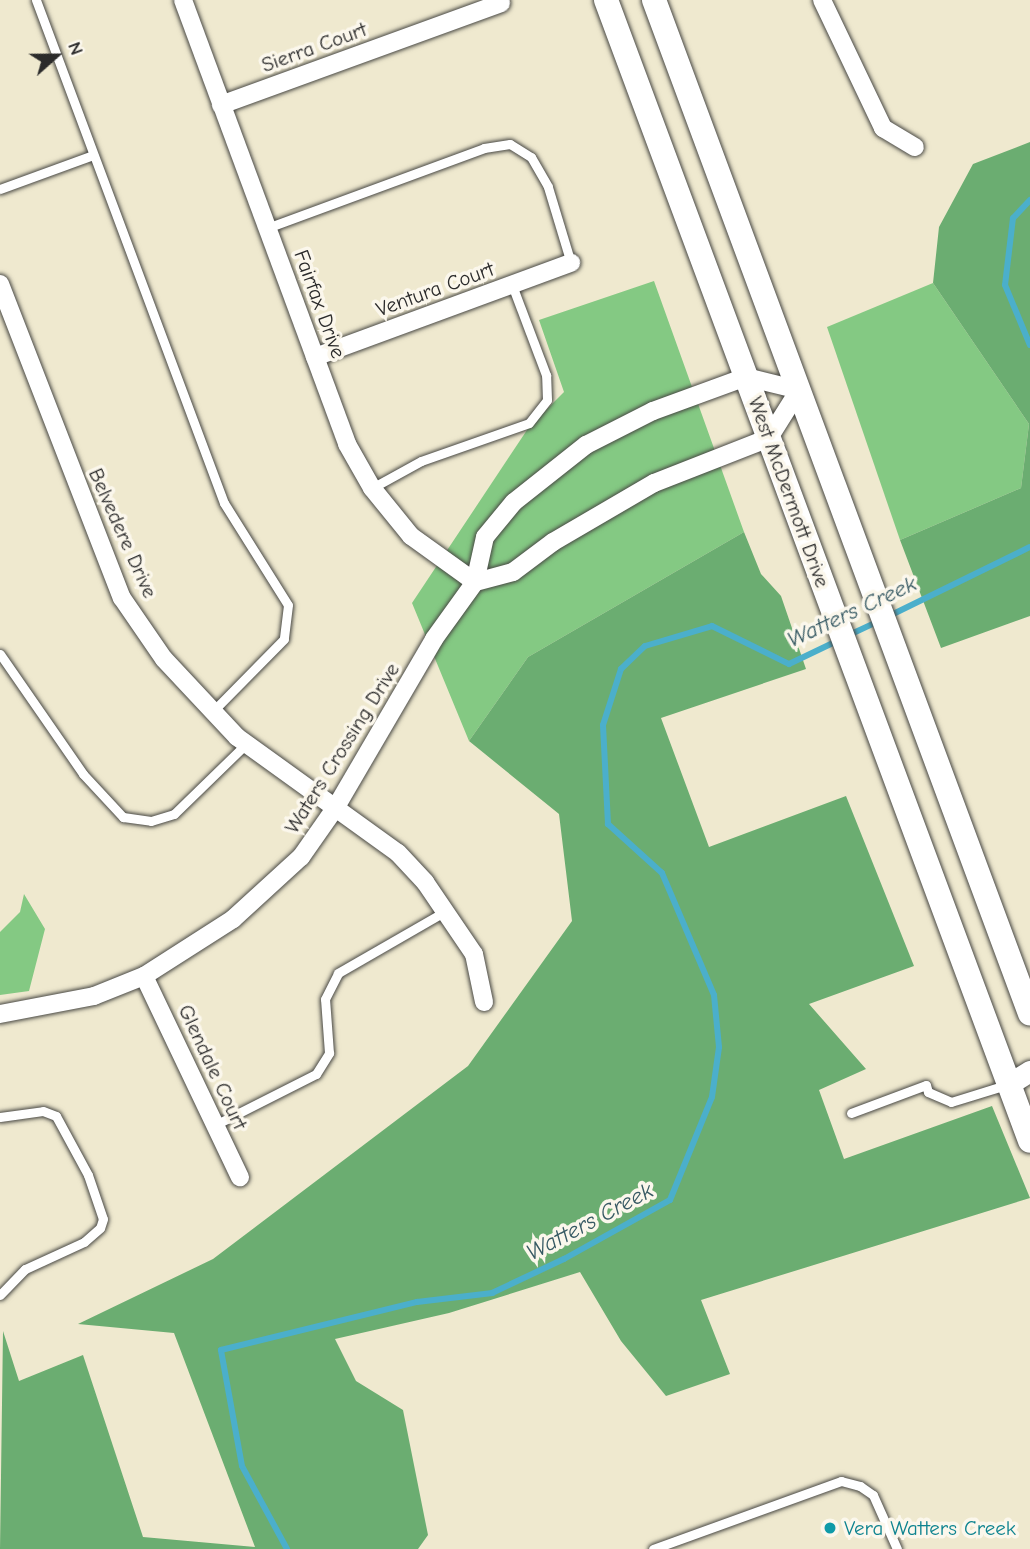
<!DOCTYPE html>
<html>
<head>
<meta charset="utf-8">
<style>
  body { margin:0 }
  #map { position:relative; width:1030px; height:1549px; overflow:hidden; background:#efe9cf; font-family:"Comic Neue",sans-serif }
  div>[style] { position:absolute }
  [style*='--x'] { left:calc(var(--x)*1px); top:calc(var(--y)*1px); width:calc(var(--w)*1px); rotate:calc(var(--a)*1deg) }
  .green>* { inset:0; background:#84c983 }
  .forest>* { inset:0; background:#6bad71 }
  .stream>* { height:6px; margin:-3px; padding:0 3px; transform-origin:3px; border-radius:3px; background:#4bafcb }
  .roads { filter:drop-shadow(0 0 2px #484844) drop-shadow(0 0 2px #484844) }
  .service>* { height:9px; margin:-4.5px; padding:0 4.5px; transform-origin:4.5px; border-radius:4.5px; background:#fff }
  .minor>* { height:18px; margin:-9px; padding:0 9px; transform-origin:9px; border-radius:9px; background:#fff }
  .tertiary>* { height:21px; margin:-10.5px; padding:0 10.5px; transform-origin:10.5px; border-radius:10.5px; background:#fff }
  .secondary>* { height:24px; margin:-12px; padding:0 12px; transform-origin:12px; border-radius:12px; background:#fff }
  .dots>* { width:19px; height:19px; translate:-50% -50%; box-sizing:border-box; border:4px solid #fbf7ec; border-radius:50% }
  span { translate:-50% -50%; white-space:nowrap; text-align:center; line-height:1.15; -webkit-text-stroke:7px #fbf7ec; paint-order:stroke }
  .street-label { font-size:21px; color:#2b2b2b }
  .culture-label { font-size:21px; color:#0d838f }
  .left { translate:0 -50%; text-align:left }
  .water-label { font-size:23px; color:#365963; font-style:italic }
  .north { position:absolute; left:21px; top:21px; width:70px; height:70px; -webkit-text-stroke:5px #fbf7ec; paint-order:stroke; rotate:69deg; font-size:19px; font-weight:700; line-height:28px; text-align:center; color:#2b2b2b }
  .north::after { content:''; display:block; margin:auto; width:24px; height:32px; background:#2b2b2b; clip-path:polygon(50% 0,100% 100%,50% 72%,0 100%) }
</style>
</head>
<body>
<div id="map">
  <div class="green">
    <div style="clip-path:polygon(654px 281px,744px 532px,528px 657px,469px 741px,412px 603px,529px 427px,564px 392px,539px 320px)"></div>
    <div style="clip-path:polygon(933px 283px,1029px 424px,1021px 488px,900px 540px,827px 327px)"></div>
    <div style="clip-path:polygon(24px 894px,45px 929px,29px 991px,0 995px,0 932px,20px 912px)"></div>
  </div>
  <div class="forest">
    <div style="clip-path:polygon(1030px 142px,1030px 616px,941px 648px,900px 540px,1021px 488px,1029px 424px,933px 283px,939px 227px,973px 164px)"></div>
    <div style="clip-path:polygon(744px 532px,761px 574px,781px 596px,806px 669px,661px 718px,709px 847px,846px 796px,914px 966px,809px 1004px,866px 1069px,819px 1090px,844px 1159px,992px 1106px,1030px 1198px,701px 1300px,730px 1374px,666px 1396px,621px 1341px,580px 1272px,449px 1313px,335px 1339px,356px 1381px,403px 1410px,428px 1535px,418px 1549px,0 1549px,3px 1331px,19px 1381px,83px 1355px,143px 1537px,255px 1547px,174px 1333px,78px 1324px,213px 1259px,468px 1066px,572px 921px,559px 814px,469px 741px,528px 657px)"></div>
  </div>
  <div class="stream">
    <div style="--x:1030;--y:200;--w:25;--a:133"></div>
    <div style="--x:1013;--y:218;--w:67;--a:96.8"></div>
    <div style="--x:1005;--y:285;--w:65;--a:67.4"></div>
    <div style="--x:887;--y:617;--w:159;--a:-26.1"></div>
    <div style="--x:849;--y:635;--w:31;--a:-25"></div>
    <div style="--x:287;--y:1549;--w:94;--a:-118.5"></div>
    <div style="--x:242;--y:1466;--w:118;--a:-100.3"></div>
    <div style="--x:221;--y:1350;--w:202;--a:-13.8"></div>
    <div style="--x:417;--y:1302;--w:76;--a:-6.8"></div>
    <div style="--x:492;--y:1293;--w:80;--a:-25.3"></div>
    <div style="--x:564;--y:1259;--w:121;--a:-29.1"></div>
    <div style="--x:670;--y:1200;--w:111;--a:-67.8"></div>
    <div style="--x:712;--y:1097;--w:50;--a:-82"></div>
    <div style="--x:719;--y:1047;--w:52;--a:-95.5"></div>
    <div style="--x:714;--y:995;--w:133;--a:-113.1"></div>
    <div style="--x:662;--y:873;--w:73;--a:-137.8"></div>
    <div style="--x:608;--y:824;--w:99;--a:-92.9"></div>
    <div style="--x:603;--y:725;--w:59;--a:-72.2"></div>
    <div style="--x:621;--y:669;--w:33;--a:-44"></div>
    <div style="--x:645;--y:646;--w:70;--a:-16.6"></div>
    <div style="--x:712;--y:626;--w:86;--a:26.3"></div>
    <div style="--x:789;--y:664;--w:55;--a:-25.6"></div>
  </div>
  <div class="roads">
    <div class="service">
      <div style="--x:36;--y:0;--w:537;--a:69.51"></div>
      <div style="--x:224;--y:503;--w:120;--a:57.9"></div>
      <div style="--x:288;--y:605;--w:34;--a:97"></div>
      <div style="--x:284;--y:639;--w:104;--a:134.6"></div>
      <div style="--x:0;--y:189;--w:99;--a:-20.1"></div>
      <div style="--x:267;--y:228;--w:231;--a:-20.2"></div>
      <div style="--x:484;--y:148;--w:26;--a:-9"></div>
      <div style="--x:510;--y:144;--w:25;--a:32"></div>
      <div style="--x:531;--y:157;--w:34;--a:60"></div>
      <div style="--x:548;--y:187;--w:79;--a:73.2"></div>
      <div style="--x:372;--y:488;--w:56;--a:-28.9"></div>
      <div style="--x:421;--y:461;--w:114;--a:-19.4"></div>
      <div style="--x:529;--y:423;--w:29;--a:-52"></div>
      <div style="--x:547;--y:400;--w:25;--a:-92"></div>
      <div style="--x:546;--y:375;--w:96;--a:-110.7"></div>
      <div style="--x:0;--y:654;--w:146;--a:55.3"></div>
      <div style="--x:83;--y:774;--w:59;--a:47.1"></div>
      <div style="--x:123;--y:817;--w:28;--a:8"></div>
      <div style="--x:151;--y:821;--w:24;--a:-17"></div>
      <div style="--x:174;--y:814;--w:100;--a:-44.2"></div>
      <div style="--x:851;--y:1113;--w:80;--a:-20.5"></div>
      <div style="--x:926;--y:1085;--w:7;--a:74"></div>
      <div style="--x:928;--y:1092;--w:25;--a:23"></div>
      <div style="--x:951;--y:1102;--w:58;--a:-17.2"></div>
      <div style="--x:0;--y:1117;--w:43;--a:-7.9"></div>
      <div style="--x:43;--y:1111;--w:14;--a:21"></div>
      <div style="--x:56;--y:1116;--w:67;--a:61.5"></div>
      <div style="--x:88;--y:1175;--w:46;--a:71.2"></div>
      <div style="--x:103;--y:1219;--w:9;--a:108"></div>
      <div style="--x:100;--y:1228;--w:21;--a:139"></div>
      <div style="--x:84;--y:1242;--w:65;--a:155.4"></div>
      <div style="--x:25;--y:1269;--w:36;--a:134"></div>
      <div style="--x:215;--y:1125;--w:113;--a:-26.8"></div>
      <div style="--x:316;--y:1074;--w:25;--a:-58"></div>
      <div style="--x:329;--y:1053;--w:54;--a:-94.2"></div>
      <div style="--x:325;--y:999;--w:29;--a:-63"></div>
      <div style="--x:338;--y:973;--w:125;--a:-29.9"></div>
      <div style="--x:653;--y:1549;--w:200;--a:-19.9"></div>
      <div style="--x:841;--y:1481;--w:20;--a:15"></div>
      <div style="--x:860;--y:1486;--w:16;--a:35"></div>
      <div style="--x:873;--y:1495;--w:59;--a:66"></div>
    </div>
    <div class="minor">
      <div style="--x:183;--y:0;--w:473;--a:69.7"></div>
      <div style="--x:347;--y:444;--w:51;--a:60.4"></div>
      <div style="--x:372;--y:488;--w:62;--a:50.9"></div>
      <div style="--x:411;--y:536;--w:79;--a:35.7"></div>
      <div style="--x:822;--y:0;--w:142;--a:64.5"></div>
      <div style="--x:883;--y:128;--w:37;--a:31"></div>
      <div style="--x:221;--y:105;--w:298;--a:-20"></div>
      <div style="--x:0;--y:284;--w:337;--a:68.8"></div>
      <div style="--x:122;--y:598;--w:74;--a:55.5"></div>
      <div style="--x:164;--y:659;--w:107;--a:46.9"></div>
      <div style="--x:237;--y:737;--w:198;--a:35.8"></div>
      <div style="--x:398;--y:853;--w:40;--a:47"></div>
      <div style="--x:425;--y:882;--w:87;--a:55.8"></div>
      <div style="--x:474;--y:954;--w:49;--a:78.2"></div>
      <div style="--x:315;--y:357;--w:273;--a:-20.2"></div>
      <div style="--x:144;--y:976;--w:223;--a:64.5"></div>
      <div style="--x:0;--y:1014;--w:96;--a:-10.8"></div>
      <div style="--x:94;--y:996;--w:54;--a:-21.8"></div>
      <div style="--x:144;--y:976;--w:106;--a:-32.6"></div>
      <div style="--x:233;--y:919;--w:92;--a:-42.4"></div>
      <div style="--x:301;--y:857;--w:61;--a:-55"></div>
      <div style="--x:336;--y:807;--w:194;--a:-59.7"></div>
      <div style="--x:434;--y:639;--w:70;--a:-54.3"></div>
      <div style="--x:475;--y:582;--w:46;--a:-77.5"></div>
      <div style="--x:485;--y:537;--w:45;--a:-50.4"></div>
      <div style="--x:514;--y:502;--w:92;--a:-38.4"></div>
      <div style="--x:586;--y:445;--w:75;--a:-26.9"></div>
      <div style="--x:653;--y:411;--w:99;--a:-20.1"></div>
      <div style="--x:746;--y:377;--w:55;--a:13.8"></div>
      <div style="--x:799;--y:390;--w:57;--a:122"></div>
      <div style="--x:769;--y:438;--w:123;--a:158.6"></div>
      <div style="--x:654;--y:483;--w:117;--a:149.7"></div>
      <div style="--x:553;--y:542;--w:50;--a:143.1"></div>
      <div style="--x:513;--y:572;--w:39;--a:165"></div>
    </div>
    <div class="tertiary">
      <div style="--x:1009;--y:1084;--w:25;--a:-32"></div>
    </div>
    <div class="secondary">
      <div style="--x:606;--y:0;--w:1217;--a:69.61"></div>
      <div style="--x:654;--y:0;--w:1081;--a:69.65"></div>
    </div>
  </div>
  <div class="dots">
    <div style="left:830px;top:1528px;background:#0f9aa8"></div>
  </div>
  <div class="street-label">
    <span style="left:314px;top:47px;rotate:-20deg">Sierra Court</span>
    <span style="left:435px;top:289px;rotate:-20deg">Ventura Court</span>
    <span style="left:320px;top:304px;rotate:70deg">Fairfax Drive</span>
    <span style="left:789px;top:492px;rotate:70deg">West McDermott Drive</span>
    <span style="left:123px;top:533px;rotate:66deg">Belvedere Drive</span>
    <span style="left:342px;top:748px;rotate:-58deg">Waters Crossing Drive</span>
    <span style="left:213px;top:1067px;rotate:65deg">Glendale Court</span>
  </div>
  <div class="culture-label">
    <span class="left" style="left:844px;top:1528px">Vera Watters Creek</span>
  </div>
  <div class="water-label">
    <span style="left:852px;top:612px;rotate:-25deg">Watters Creek</span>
    <span style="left:590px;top:1222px;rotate:-28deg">Watters Creek</span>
  </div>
  <div class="north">N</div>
</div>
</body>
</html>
